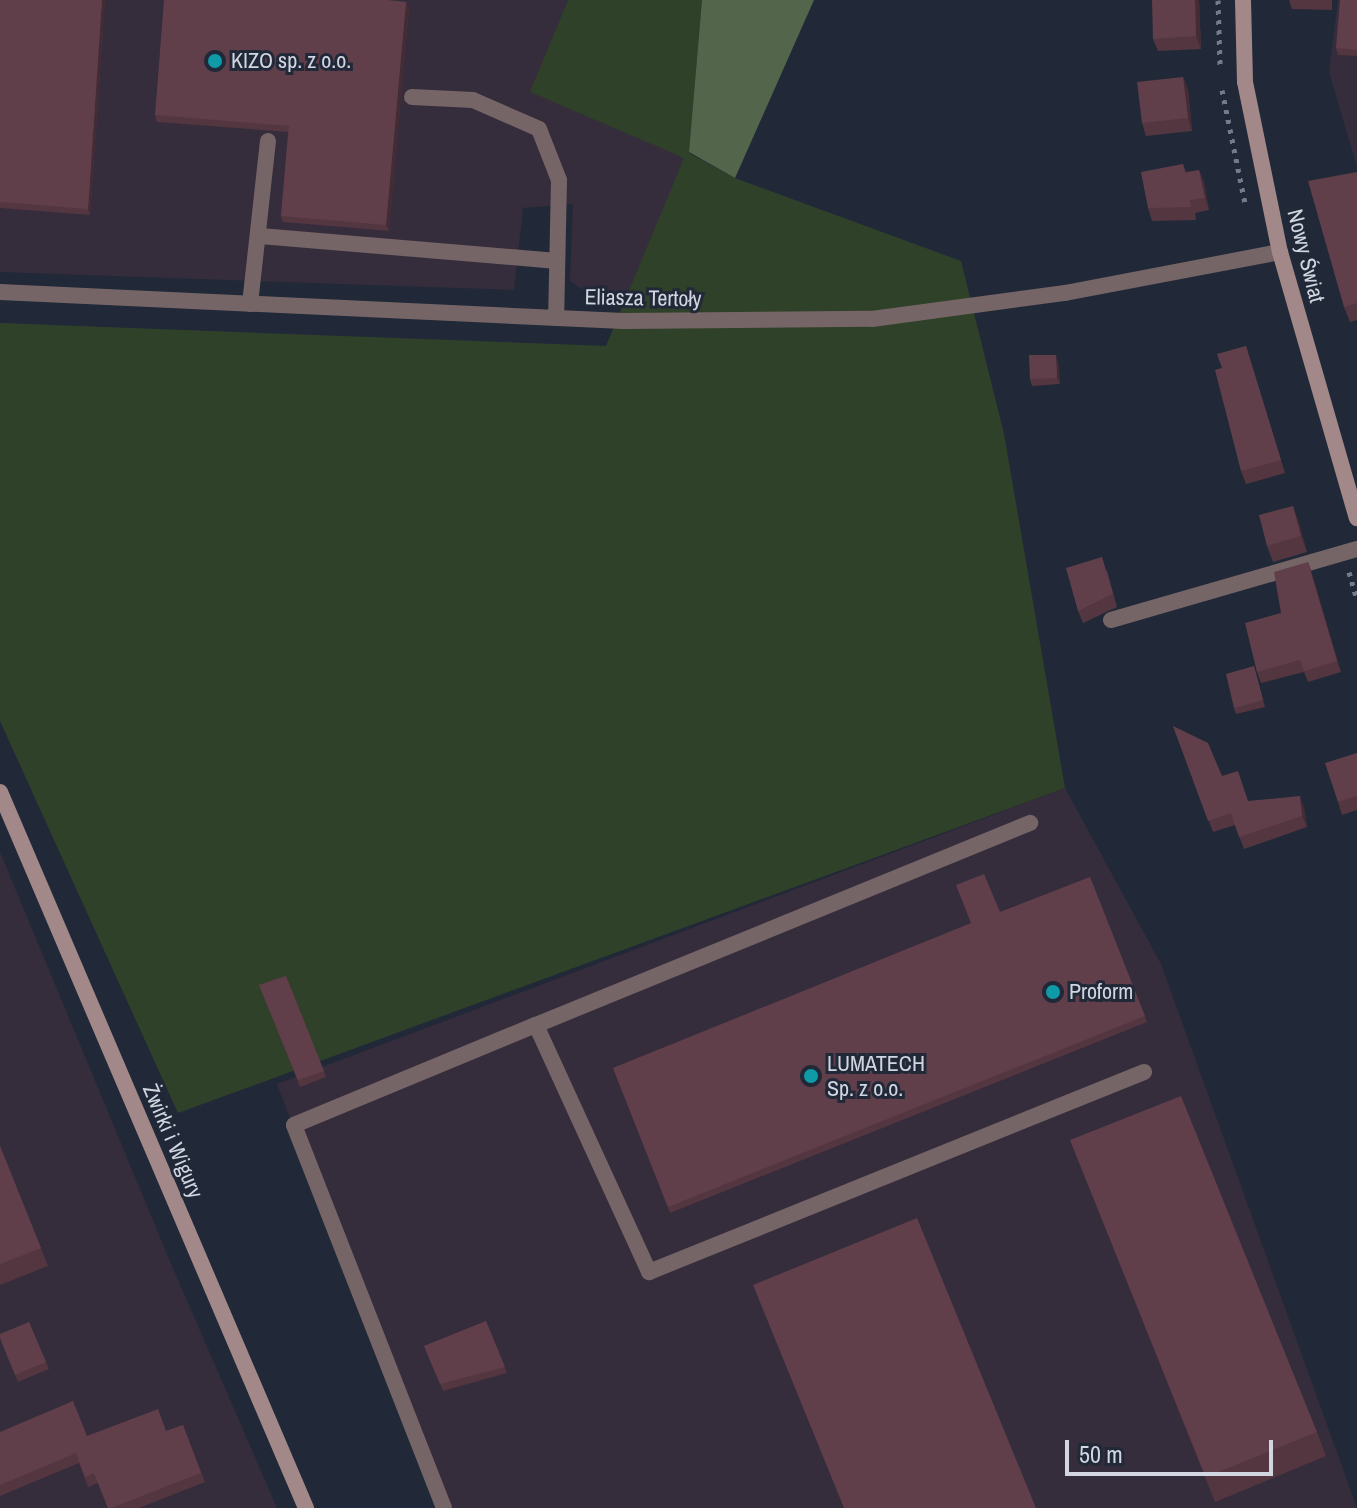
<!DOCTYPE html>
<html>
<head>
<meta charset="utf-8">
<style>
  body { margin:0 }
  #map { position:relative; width:1357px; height:1508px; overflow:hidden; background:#212938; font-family:"Archivo Narrow",sans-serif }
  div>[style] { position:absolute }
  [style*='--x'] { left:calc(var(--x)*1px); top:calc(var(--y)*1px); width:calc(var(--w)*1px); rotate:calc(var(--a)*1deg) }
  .industrial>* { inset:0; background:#352c3c }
  .green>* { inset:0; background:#30412a }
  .forest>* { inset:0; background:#53664b }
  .path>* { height:5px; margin-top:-2.5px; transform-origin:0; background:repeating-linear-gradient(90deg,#757c89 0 4px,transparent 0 10px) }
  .lane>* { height:16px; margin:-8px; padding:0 8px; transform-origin:8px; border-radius:8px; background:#766566 }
  .street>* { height:16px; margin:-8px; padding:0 8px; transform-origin:8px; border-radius:8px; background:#766566 }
  .secondary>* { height:16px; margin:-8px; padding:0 8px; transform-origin:8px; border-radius:8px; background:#a28889 }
  .wall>* { inset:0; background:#533640 }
  .shaded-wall>* { inset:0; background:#432c34 }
  .building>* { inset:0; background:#603f4a }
  .dots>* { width:22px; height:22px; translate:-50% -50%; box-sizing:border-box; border:4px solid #212938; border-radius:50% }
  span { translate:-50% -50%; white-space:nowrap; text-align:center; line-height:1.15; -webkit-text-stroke:6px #212938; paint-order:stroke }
  .poi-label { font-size:22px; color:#d1d6e1 }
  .left { translate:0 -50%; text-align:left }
  .street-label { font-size:22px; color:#d1d6e1 }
  .scale { position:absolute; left:1065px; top:1440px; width:208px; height:36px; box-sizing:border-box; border:4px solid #d1d6e1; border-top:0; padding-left:10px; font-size:24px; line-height:28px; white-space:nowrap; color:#d1d6e1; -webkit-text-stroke:6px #212938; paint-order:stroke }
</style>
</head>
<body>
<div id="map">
  <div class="industrial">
    <div style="clip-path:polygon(0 0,568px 0,531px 92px,685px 158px,632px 295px,594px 297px,570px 281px,573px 204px,523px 208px,514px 290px,0 272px)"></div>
    <div style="clip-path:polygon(1338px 0,1357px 0,1357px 167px,1329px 72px)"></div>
    <div style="clip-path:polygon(1065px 788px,1161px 964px,1357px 1508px,437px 1508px,277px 1084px)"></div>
    <div style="clip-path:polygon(0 852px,172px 1266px,277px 1508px,0 1508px)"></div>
  </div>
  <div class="green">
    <div style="clip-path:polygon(568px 0,702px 0,689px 153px,735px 178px,961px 261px,1004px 434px,1065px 788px,178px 1113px,0 721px,0 323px,606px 346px,684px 158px,530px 92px)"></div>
  </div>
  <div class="forest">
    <div style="clip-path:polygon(702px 0,814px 0,735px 178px,689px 152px)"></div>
  </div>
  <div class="path">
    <div style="--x:1218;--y:0;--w:65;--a:88.2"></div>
    <div style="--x:1222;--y:90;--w:115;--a:78.5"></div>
    <div style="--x:1349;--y:572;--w:29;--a:74"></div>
  </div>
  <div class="lane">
    <div style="--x:412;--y:97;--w:61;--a:2.8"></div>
    <div style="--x:473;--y:100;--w:72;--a:23.7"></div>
    <div style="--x:539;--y:129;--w:55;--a:68.6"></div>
    <div style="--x:559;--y:180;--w:138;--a:91.2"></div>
    <div style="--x:260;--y:236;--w:298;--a:4.8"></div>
    <div style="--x:250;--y:304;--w:164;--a:-83.7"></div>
    <div style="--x:1111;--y:620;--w:256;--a:-16.1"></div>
    <div style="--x:536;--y:1025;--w:534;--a:-22.24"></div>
    <div style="--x:444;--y:1508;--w:411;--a:-111.4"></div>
    <div style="--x:294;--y:1125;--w:262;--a:-22.5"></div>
    <div style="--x:536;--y:1025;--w:272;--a:65.4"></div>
    <div style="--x:649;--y:1272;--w:534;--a:-22"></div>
  </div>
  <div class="street">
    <div style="--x:0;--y:292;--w:624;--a:2.67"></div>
    <div style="--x:623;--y:321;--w:249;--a:-0.5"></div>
    <div style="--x:872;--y:319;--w:195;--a:-7.7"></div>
    <div style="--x:1065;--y:293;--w:219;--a:-10.8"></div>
  </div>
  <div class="secondary">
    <div style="--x:1243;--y:0;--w:82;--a:88.6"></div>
    <div style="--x:1245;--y:82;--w:174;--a:78.4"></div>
    <div style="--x:1280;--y:252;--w:277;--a:73.9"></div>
    <div style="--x:0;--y:792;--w:779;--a:66.86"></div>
  </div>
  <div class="wall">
    <div style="clip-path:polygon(0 0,105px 0,90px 215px,0 208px)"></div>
    <div style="clip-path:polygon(1199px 0,1201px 49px,1158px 51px,1153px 39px)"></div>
    <div style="clip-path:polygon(1289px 0,1332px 0,1332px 10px,1292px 9px)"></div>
    <div style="clip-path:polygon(1357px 0,1357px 56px,1338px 55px,1336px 48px)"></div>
    <div style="clip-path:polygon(406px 2px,409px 8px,389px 231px,283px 222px,281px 216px,288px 132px,157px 122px,155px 115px)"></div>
    <div style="clip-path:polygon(1183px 77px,1188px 89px,1192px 131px,1146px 136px,1142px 123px)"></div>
    <div style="clip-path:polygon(1183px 164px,1186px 172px,1199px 170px,1204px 182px,1209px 210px,1195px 213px,1196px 220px,1152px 221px,1148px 208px)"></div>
    <div style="clip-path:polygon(1357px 172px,1357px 320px,1350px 322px,1344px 307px)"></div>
    <div style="clip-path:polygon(1246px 346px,1285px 473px,1246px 484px,1241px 471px,1222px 368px)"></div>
    <div style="clip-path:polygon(1058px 361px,1060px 384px,1032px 386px,1030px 379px)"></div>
    <div style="clip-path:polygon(1293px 506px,1307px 552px,1273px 562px,1267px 546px)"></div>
    <div style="clip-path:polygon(1308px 562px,1341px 672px,1308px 682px,1304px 672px,1261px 683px,1257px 672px,1281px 613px)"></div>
    <div style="clip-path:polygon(1107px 570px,1117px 607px,1083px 623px,1078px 611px)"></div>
    <div style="clip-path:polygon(1254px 666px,1265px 707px,1236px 714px,1234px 708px)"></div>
    <div style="clip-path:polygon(1173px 726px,1222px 776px,1248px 801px,1304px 808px,1307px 827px,1244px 849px,1235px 825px,1213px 832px)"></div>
    <div style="clip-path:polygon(1357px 753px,1357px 810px,1342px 815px,1338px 802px)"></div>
    <div style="clip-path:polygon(1090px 877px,1147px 1022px,670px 1213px,613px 1068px)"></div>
    <div style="clip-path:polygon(286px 976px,326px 1077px,300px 1087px,259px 985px)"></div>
    <div style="clip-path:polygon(1070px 1140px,1317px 1432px,1326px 1456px,1215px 1502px)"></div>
    <div style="clip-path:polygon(0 1146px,48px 1266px,0 1285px)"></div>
    <div style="clip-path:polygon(486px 1321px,507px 1373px,443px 1391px,424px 1346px)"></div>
    <div style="clip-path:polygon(29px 1322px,49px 1369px,18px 1382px,1px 1341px)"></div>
    <div style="clip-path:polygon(183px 1425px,205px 1482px,139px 1508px,108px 1508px,98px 1483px,88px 1487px,79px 1463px,0 1496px,0 1432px,87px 1436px,166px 1431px)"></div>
  </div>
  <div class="shaded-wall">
    <div style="clip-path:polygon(102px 0,105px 0,90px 215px,88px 209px)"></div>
    <div style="clip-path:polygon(1195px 0,1199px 0,1201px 49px,1196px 36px)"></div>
    <div style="clip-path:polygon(406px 2px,409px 8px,389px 231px,386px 225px)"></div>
    <div style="clip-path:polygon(1183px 77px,1188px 89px,1192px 131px,1188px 118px)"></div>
    <div style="clip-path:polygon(1199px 170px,1204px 182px,1209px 210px,1205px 198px)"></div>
    <div style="clip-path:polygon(1056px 355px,1058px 361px,1060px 384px,1057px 378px)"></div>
    <div style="clip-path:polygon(1293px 506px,1299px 522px,1307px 552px,1301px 536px)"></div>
    <div style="clip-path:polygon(1308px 562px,1312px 573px,1341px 672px,1337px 661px)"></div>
    <div style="clip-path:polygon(1300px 796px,1304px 808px,1307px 827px,1302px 816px)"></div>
  </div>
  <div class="building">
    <div style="clip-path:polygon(0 0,102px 0,88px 209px,0 202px)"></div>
    <div style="clip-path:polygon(164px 0,388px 0,406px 2px,386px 225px,281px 216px,289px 126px,155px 115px)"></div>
    <div style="clip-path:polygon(1152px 0,1195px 0,1196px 36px,1153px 39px)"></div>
    <div style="clip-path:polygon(1340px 0,1357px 0,1357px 50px,1336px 48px)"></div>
    <div style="clip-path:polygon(1183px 77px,1188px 118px,1142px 123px,1137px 82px)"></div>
    <div style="clip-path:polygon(1183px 164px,1185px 173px,1199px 170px,1205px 198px,1190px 200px,1191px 207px,1148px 208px,1141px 172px)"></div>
    <div style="clip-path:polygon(1357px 172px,1357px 303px,1344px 307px,1308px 181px)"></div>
    <div style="clip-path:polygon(1246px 346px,1281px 460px,1241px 471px,1215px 370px,1222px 368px,1217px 354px)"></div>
    <div style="clip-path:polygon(1029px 355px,1056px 355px,1057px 378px,1030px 379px)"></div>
    <div style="clip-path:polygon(1293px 506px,1301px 536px,1267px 546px,1259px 515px)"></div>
    <div style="clip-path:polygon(1102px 557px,1113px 594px,1078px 611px,1066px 568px)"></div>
    <div style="clip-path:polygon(1308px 562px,1337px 661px,1304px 671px,1300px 660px,1257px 672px,1245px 623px,1281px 613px,1274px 572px)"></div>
    <div style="clip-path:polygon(1254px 666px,1263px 700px,1234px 708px,1226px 674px)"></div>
    <div style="clip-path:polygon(1173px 726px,1208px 743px,1222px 776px,1238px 771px,1248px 801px,1300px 796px,1302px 816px,1239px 837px,1231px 813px,1208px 821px)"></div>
    <div style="clip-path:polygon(1357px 753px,1357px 796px,1338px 802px,1325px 763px)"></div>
    <div style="clip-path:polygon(984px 874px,1000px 912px,1090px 877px,1145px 1016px,668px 1207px,613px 1068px,971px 923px,956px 885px)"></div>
    <div style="clip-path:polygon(286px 976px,324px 1071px,298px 1080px,259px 985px)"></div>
    <div style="clip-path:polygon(1181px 1096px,1317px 1432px,1206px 1477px,1070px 1140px)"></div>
    <div style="clip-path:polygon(0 1146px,41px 1248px,0 1264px)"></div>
    <div style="clip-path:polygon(917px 1218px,1036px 1508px,844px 1508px,753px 1285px)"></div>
    <div style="clip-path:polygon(486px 1321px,505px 1367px,440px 1384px,424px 1346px)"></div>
    <div style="clip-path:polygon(29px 1322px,46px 1362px,15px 1375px,0 1338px,0 1334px)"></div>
    <div style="clip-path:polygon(73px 1401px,87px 1436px,158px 1409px,166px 1431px,183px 1425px,201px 1473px,111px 1508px,108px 1508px,94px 1473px,85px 1477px,76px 1453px,0 1485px,0 1432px)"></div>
  </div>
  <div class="dots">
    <div style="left:215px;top:61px;background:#0f9aa8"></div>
    <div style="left:1053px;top:992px;background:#0f9aa8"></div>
    <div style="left:811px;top:1076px;background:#0f9aa8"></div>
  </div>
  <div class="poi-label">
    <span class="left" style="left:231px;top:61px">KIZO sp. z o.o.</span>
    <span class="left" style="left:1069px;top:992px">Proform</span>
    <span class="left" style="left:827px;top:1076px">LUMATECH<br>Sp. z o.o.</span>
  </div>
  <div class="street-label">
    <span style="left:1306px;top:256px;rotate:76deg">Nowy Świat</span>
    <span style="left:643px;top:298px;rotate:1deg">Eliasza Tertoły</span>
    <span style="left:173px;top:1141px;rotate:67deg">Żwirki i Wigury</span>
  </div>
  <div class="scale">50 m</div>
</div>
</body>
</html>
